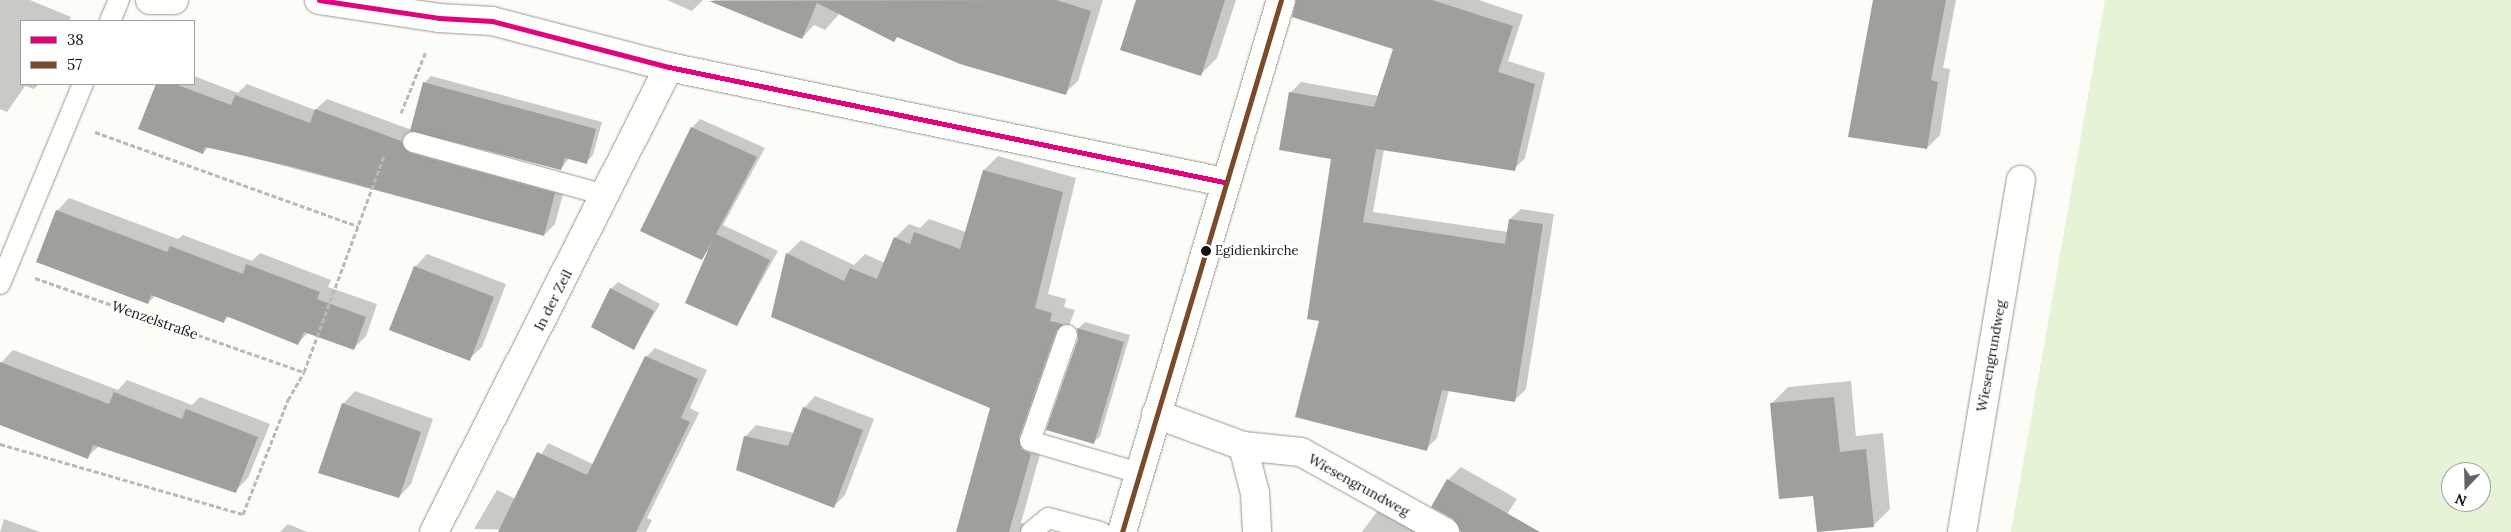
<!DOCTYPE html>
<html>
<head>
<meta charset="utf-8">
<style>
  body { margin:0 }
  #map { position:relative; width:2511px; height:532px; overflow:hidden; background:#fdfcf7; font-family:Lora,serif }
  div>[style] { position:absolute }
  [style*='--x'] { left:calc(var(--x)*1px); top:calc(var(--y)*1px); width:calc(var(--w)*1px); rotate:calc(var(--a)*1deg) }
  .green>* { inset:0; background:#e7f3d7 }
  .shadow>* { inset:0; background:#0003 }
  .building>* { inset:0; background:#a19f9c }
  .path>* { height:3px; margin-top:-1.5px; transform-origin:0; background:repeating-linear-gradient(90deg,#b9b9b8 0 5px,transparent 0 7.5px) }
  .roads { filter:drop-shadow(0 0 1px #979795) drop-shadow(0 0 1px #979795) }
  .service>* { height:20px; margin:-10px; padding:0 10px; transform-origin:10px; border-radius:10px; background:#fffffe }
  .minor>* { height:28px; margin:-14px; padding:0 14px; transform-origin:14px; border-radius:14px; background:#fffffe }
  .tertiary>* { height:28px; margin:-14px; padding:0 14px; transform-origin:14px; border-radius:14px; background:#fffffe }
  .bus-1>* { height:5px; margin:-2.5px; padding:0 2.5px; transform-origin:2.5px; border-radius:2.5px; background:#e5007d }
  .bus-2>* { height:5px; margin:-2.5px; padding:0 2.5px; transform-origin:2.5px; border-radius:2.5px; background:#7a4b2a }
  .dots>* { width:14px; height:14px; translate:-50% -50%; box-sizing:border-box; border:2px solid #fff; border-radius:50% }
  span { translate:-50% -50%; white-space:nowrap; text-align:center; line-height:1.15; -webkit-text-stroke:5px #fff; paint-order:stroke }
  .bus-label { font-size:13px; color:#111 }
  .left { translate:0 -50%; text-align:left }
  .street-label { font-size:14px; color:#111 }
  .legend { position:absolute; left:20px; top:20px; width:175px; height:65px; box-sizing:border-box; background:#fff; border:1px solid #a0a0a0; margin:0; padding:6px 9px; list-style:none; font-size:15px; color:#111 }
  .legend li { display:flex; align-items:center; gap:10px; height:25px }
  .legend b { width:25px; border:1px solid #a0a0a0 }
  .north { position:absolute; left:2441px; top:462px; width:50px; height:50px; box-sizing:border-box; background:#fff; border:1px solid #a0a0a0; border-radius:50%; rotate:201deg; font-size:14px; font-weight:700; line-height:20px; text-align:center; color:#111 }
  .north::after { content:''; display:block; margin:auto; width:18px; height:22px; background:#646362; clip-path:polygon(50% 0,100% 100%,50% 72%,0 100%) }
</style>
</head>
<body>
<div id="map">
  <div class="green">
    <div style="clip-path:polygon(evenodd,2105px 0,2511px 0,2511px 532px,2011px 532px,2105px 0,2451px 472px,2481px 472px,2481px 502px,2451px 502px,2451px 472px)"></div>
  </div>
  <div class="shadow">
    <div style="clip-path:polygon(0 0,30px 0,71px 17px,69px 21px,21px 21px,21px 84px,39px 84px,34px 89px,25px 86px,7px 112px,0 109px)"></div>
    <div style="clip-path:polygon(667px 0,703px 0,692px 11px)"></div>
    <div style="clip-path:polygon(712px 0,1103px 0,1078px 81px,1065px 93px,898px 36px,894px 41px,840px 13px,825px 30px,814px 25px,802px 38px)"></div>
    <div style="clip-path:polygon(1138px 0,1236px 0,1217px 58px,1200px 75px)"></div>
    <div style="clip-path:polygon(1317px 0,1479px 0,1523px 15px,1508px 61px,1545px 73px,1525px 158px,1514px 169px,1384px 149px,1373px 212px,1508px 232px,1510px 219px,1521px 209px,1554px 214px,1526px 389px,1515px 400px,1449px 390px,1437px 438px,1426px 449px,1321px 320px,1332px 158px,1290px 93px,1301px 82px,1379px 96px,1395px 48px)"></div>
    <div style="clip-path:polygon(1874px 0,1956px 0,1943px 68px,1950px 69px,1940px 135px,1927px 148px)"></div>
    <div style="clip-path:polygon(194px 76px,238px 93px,247px 84px,315px 110px,327px 99px,412px 130px,421px 143px,566px 183px,555px 224px,544px 235px,209px 146px,203px 153px,140px 129px,157px 84px,194px 84px)"></div>
    <div style="clip-path:polygon(431px 76px,602px 122px,593px 155px,586px 162px,569px 158px,561px 169px,424px 83px)"></div>
    <div style="clip-path:polygon(700px 119px,765px 148px,723px 225px,778px 251px,737px 325px,709px 250px,701px 258px,692px 128px)"></div>
    <div style="clip-path:polygon(998px 156px,1076px 178px,1048px 294px,1066px 299px,1064px 307px,1075px 310px,1032px 422px,1044px 440px,1021px 523px,1051px 532px,957px 532px,991px 408px,787px 254px,801px 240px,854px 265px,865px 254px,885px 263px,895px 238px,909px 224px,920px 228px,929px 219px,966px 232px,984px 170px)"></div>
    <div style="clip-path:polygon(69px 198px,178px 239px,183px 235px,252px 261px,260px 253px,331px 280px,328px 287px,377px 304px,366px 336px,354px 348px,309px 332px,298px 343px,229px 316px,223px 322px,155px 296px,148px 303px,57px 211px)"></div>
    <div style="clip-path:polygon(427px 254px,506px 284px,482px 347px,469px 359px,415px 267px)"></div>
    <div style="clip-path:polygon(618px 282px,660px 304px,634px 348px,611px 289px)"></div>
    <div style="clip-path:polygon(1085px 322px,1130px 335px,1100px 436px,1093px 443px,1078px 329px)"></div>
    <div style="clip-path:polygon(655px 348px,707px 370px,690px 408px,699px 413px,647px 518px,652px 520px,646px 532px,474px 529px,497px 490px,516px 499px,548px 443px,593px 464px,646px 357px)"></div>
    <div style="clip-path:polygon(13px 350px,118px 390px,127px 380px,192px 405px,200px 397px,270px 424px,248px 478px,235px 491px,99px 446px,87px 457px,0 424px,0 364px)"></div>
    <div style="clip-path:polygon(1851px 381px,1856px 436px,1883px 433px,1890px 509px,1873px 526px,1814px 495px,1771px 404px,1788px 387px)"></div>
    <div style="clip-path:polygon(355px 391px,433px 419px,411px 484px,399px 497px,343px 404px)"></div>
    <div style="clip-path:polygon(815px 396px,874px 419px,845px 495px,834px 506px,745px 437px,756px 425px,794px 433px,804px 408px)"></div>
    <div style="clip-path:polygon(1461px 467px,1517px 499px,1495px 532px,1481px 532px,1448px 480px)"></div>
    <div style="clip-path:polygon(1387px 498px,1452px 532px,1362px 532px)"></div>
    <div style="clip-path:polygon(4px 519px,40px 532px,0 532px)"></div>
    <div style="clip-path:polygon(288px 524px,307px 532px,280px 532px)"></div>
  </div>
  <div class="building">
    <div style="clip-path:polygon(1056px 0,1091px 11px,1066px 95px,960px 64px,897px 37px,894px 42px,817px 3px,802px 39px,709px 1px)"></div>
    <div style="clip-path:polygon(1136px 0,1225px 0,1201px 76px,1120px 50px)"></div>
    <div style="clip-path:polygon(1296px 0,1432px 0,1513px 26px,1498px 72px,1535px 84px,1515px 171px,1376px 149px,1363px 222px,1505px 244px,1509px 219px,1543px 224px,1515px 402px,1442px 390px,1427px 451px,1295px 417px,1319px 321px,1307px 319px,1331px 159px,1279px 150px,1289px 92px,1374px 107px,1393px 49px,1292px 17px)"></div>
    <div style="clip-path:polygon(1873px 0,1946px 0,1931px 80px,1938px 82px,1927px 149px,1848px 137px)"></div>
    <div style="clip-path:polygon(423px 82px,596px 129px,587px 164px,565px 158px,561px 170px,410px 131px)"></div>
    <div style="clip-path:polygon(156px 84px,175px 84px,231px 105px,235px 95px,310px 123px,315px 109px,401px 141px,410px 153px,555px 193px,544px 236px,293px 167px,205px 147px,203px 154px,138px 129px)"></div>
    <div style="clip-path:polygon(691px 127px,757px 157px,716px 234px,770px 260px,737px 326px,685px 303px,713px 239px,702px 260px,640px 231px)"></div>
    <div style="clip-path:polygon(983px 170px,1063px 192px,1035px 308px,1052px 313px,1050px 321px,1063px 324px,1056px 331px,1019px 437px,1021px 449px,1031px 454px,1009px 532px,956px 532px,990px 408px,771px 317px,786px 253px,844px 281px,850px 268px,877px 279px,894px 237px,910px 244px,914px 232px,960px 249px)"></div>
    <div style="clip-path:polygon(56px 210px,167px 252px,170px 246px,243px 274px,246px 264px,320px 292px,317px 299px,366px 317px,354px 350px,304px 332px,298px 345px,226px 316px,224px 323px,151px 295px,148px 304px,36px 262px)"></div>
    <div style="clip-path:polygon(414px 266px,494px 297px,470px 361px,389px 330px)"></div>
    <div style="clip-path:polygon(610px 288px,654px 311px,634px 350px,591px 327px)"></div>
    <div style="clip-path:polygon(1077px 328px,1124px 342px,1094px 444px,1046px 430px,1078px 339px)"></div>
    <div style="clip-path:polygon(645px 356px,698px 379px,681px 418px,690px 422px,636px 532px,498px 532px,537px 452px,587px 475px)"></div>
    <div style="clip-path:polygon(0 362px,109px 404px,114px 392px,182px 419px,186px 409px,258px 437px,236px 493px,93px 445px,88px 459px,0 425px)"></div>
    <div style="clip-path:polygon(1834px 397px,1840px 452px,1866px 449px,1874px 527px,1817px 532px,1813px 496px,1779px 499px,1770px 403px)"></div>
    <div style="clip-path:polygon(342px 403px,421px 432px,399px 498px,318px 473px)"></div>
    <div style="clip-path:polygon(803px 407px,863px 430px,834px 508px,736px 470px,744px 436px,788px 446px)"></div>
    <div style="clip-path:polygon(1447px 479px,1540px 532px,1461px 532px,1453px 519px,1431px 507px)"></div>
  </div>
  <div class="path">
    <div style="--x:401;--y:113;--w:67;--a:-68"></div>
    <div style="--x:95;--y:132;--w:279;--a:19.7"></div>
    <div style="--x:35;--y:278;--w:285;--a:19.3"></div>
    <div style="--x:0;--y:444;--w:253;--a:16.1"></div>
    <div style="--x:243;--y:514;--w:123;--a:-68.5"></div>
    <div style="--x:288;--y:400;--w:32;--a:-60"></div>
    <div style="--x:304;--y:372;--w:233;--a:-69.7"></div>
  </div>
  <div class="roads">
    <div class="service">
      <div style="--x:110;--y:21;--w:23;--a:-67"></div>
      <div style="--x:413;--y:142;--w:200;--a:15.4"></div>
      <div style="--x:0;--y:284;--w:217;--a:-67.5"></div>
      <div style="--x:1067;--y:335;--w:112;--a:109.2"></div>
      <div style="--x:1030;--y:441;--w:114;--a:16.4"></div>
      <div style="--x:1031;--y:532;--w:22;--a:-39"></div>
      <div style="--x:1048;--y:518;--w:55;--a:14.8"></div>
    </div>
    <div class="minor">
      <div style="--x:150;--y:0;--w:24;--a:0"></div>
      <div style="--x:319;--y:0;--w:121;--a:8.5"></div>
      <div style="--x:439;--y:18;--w:53;--a:3.2"></div>
      <div style="--x:492;--y:21;--w:183;--a:14.6"></div>
      <div style="--x:669;--y:67;--w:567;--a:11.71"></div>
      <div style="--x:1156;--y:414;--w:93;--a:20.2"></div>
      <div style="--x:1243;--y:446;--w:58;--a:5.9"></div>
      <div style="--x:1301;--y:452;--w:165;--a:29.1"></div>
      <div style="--x:1243;--y:446;--w:49;--a:75.7"></div>
      <div style="--x:1255;--y:493;--w:39;--a:87"></div>
      <div style="--x:434;--y:532;--w:521;--a:-63.19"></div>
      <div style="--x:1962;--y:532;--w:357;--a:-80.5"></div>
    </div>
    <div class="tertiary">
      <div style="--x:1122;--y:532;--w:555;--a:-73.36"></div>
    </div>
  </div>
  <div class="bus-1">
    <div style="--x:319;--y:0;--w:121;--a:8.5"></div>
    <div style="--x:439;--y:18;--w:53;--a:3.2"></div>
    <div style="--x:492;--y:21;--w:183;--a:14.6"></div>
    <div style="--x:669;--y:67;--w:567;--a:11.71"></div>
  </div>
  <div class="bus-2">
    <div style="--x:1122;--y:532;--w:555;--a:-73.36"></div>
  </div>
  <div class="dots">
    <div style="left:1206px;top:251px;background:#111"></div>
  </div>
  <div class="bus-label">
    <span class="left" style="left:1215px;top:251px">Egidienkirche</span>
  </div>
  <div class="street-label">
    <span style="left:553px;top:300px;rotate:-63deg">In der Zeil</span>
    <span style="left:155px;top:320px;rotate:19deg">Wenzelstraße</span>
    <span style="left:1991px;top:356px;rotate:-80deg">Wiesengrundweg</span>
    <span style="left:1359px;top:485px;rotate:29deg">Wiesengrundweg</span>
  </div>
  <ul class="legend">
  <li><b style="height:6px;background:#e5007d"></b>38</li>
  <li><b style="height:6px;background:#7a4b2a"></b>57</li>
  </ul>
  <div class="north">N</div>
</div>
</body>
</html>
